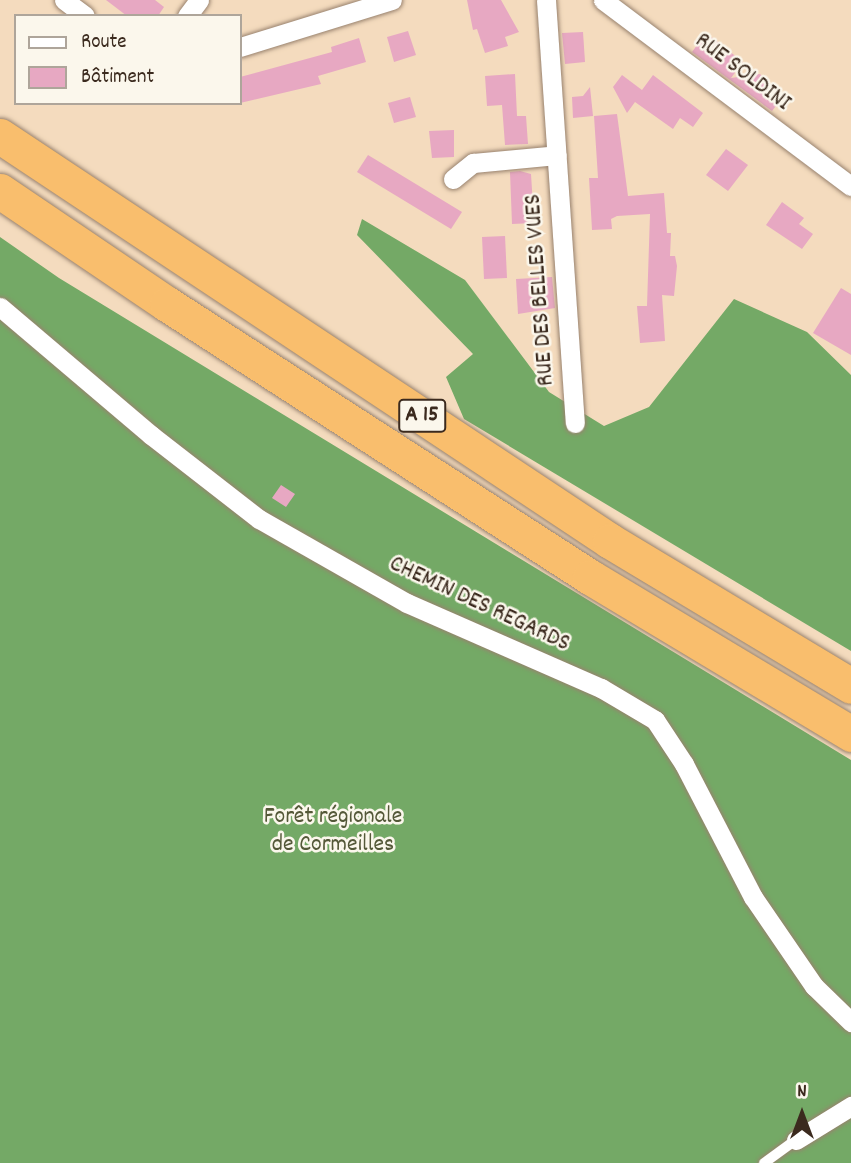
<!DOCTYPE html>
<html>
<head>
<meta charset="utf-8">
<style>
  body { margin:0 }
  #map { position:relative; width:851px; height:1163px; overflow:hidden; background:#f4dbbe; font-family:Dekko,sans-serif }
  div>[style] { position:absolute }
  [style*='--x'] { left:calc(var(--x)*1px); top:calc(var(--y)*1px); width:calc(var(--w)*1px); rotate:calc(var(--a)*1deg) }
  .forest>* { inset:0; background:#74a966 }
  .building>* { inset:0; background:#e7a8c2 }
  .roads { filter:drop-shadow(0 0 2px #98826e) drop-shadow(0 0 2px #98826e) }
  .service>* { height:10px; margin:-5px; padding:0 5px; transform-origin:5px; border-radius:5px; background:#fff }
  .minor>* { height:19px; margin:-9.5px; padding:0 9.5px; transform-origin:9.5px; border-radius:9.5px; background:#fff }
  .motorway>* { height:35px; margin:-17.5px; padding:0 17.5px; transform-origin:17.5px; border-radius:17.5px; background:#f9be6d }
  span { translate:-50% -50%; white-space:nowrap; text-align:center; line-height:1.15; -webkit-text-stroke:5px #fbf7ec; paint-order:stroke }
  .shield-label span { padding:2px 5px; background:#fbf7ec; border:2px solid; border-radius:5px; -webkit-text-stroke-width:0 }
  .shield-label { font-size:23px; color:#3b2a1e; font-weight:700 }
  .street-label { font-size:24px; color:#3b2a1e }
  .park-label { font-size:24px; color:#545838 }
  .legend { position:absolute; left:14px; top:14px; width:228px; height:91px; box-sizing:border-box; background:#fbf7ec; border:2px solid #aea59a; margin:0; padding:9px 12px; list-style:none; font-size:21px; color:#3b2a1e }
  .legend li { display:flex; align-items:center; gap:14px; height:35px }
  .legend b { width:35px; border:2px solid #aea59a }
  .north { position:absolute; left:767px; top:1079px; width:70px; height:70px; -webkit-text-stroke:5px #fbf7ec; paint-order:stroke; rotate:0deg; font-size:19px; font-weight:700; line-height:28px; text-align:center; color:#3b2a1e }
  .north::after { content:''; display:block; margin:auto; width:24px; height:32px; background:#3b2a1e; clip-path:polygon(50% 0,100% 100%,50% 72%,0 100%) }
</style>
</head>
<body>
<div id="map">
  <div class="forest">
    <div style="clip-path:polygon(362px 219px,465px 280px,549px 392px,604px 426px,649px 407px,734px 299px,807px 332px,851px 375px,851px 651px,464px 419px,446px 377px,473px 354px,357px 235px)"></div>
    <div style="clip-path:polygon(0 237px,59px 278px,851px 760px,851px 1163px,0 1163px)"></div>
  </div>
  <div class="building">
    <div style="clip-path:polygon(106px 0,155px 0,164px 7px,158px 16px,127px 16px)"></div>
    <div style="clip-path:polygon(467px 0,501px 0,519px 32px,505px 37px,508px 46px,485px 53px,477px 29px,473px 30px)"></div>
    <div style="clip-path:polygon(408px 31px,416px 55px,394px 62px,387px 37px)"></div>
    <div style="clip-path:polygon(583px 32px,585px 62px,565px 64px,562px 33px)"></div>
    <div style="clip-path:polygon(706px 33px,743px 62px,731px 78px,760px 74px,783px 97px,772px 111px,692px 52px)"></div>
    <div style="clip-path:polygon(359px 38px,366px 62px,318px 76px,321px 84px,240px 103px,240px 77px,332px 52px,331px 47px)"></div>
    <div style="clip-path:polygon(515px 74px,517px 116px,526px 116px,528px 144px,505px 145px,502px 105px,487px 106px,485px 76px)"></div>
    <div style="clip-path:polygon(622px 75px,642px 90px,653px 75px,703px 113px,693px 127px,680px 118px,673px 129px,635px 102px,627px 113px,613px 87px)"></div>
    <div style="clip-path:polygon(590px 87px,593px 116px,573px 118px,572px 97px,583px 96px)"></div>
    <div style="clip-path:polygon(410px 97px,416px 117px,394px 123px,388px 103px)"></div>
    <div style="clip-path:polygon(617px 114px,628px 196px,664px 193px,667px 233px,671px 233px,670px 256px,675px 256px,677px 266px,674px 296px,662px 295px,665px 341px,640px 343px,637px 306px,647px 306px,650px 214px,617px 216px,611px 219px,612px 229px,592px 230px,589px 178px,598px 178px,594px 116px)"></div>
    <div style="clip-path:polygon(454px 130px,454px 157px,432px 158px,429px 131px)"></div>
    <div style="clip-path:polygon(726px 149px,748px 165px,728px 191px,706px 175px)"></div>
    <div style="clip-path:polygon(368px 155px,462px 212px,451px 229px,357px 172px)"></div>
    <div style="clip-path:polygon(520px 171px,531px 174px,534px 223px,512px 224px,510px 172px)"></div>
    <div style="clip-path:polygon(782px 202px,804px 218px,799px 224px,813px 234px,802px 249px,766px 225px)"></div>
    <div style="clip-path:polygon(505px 236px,507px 278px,484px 279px,482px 237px)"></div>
    <div style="clip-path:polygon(552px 277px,555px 308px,518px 314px,516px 279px)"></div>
    <div style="clip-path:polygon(841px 288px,851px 294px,851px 355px,813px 333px)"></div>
    <div style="clip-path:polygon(281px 485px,295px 494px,286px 507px,272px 498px)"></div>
  </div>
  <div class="roads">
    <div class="service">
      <div style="--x:764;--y:1163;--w:39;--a:-36"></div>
    </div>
    <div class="minor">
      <div style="--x:64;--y:0;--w:26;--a:37"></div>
      <div style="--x:546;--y:0;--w:424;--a:86.1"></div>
      <div style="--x:603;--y:0;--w:310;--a:36.9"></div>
      <div style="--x:187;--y:16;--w:20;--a:-53"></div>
      <div style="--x:240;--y:47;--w:159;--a:-17.2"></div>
      <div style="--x:453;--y:179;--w:26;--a:-39"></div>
      <div style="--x:473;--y:163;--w:84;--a:-5.4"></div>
      <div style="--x:0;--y:307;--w:198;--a:40.3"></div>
      <div style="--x:151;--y:435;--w:137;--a:37.9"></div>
      <div style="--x:259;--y:519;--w:170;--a:29.6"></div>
      <div style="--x:407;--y:603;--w:212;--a:23.7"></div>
      <div style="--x:601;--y:688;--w:63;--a:30.7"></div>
      <div style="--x:655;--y:720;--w:53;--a:56.6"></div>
      <div style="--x:684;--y:764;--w:150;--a:62.6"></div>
      <div style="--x:753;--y:897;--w:108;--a:55.6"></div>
      <div style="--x:814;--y:986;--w:52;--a:44.2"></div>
      <div style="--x:796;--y:1140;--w:65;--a:-31.7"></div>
    </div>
    <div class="motorway">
      <div style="--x:0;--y:136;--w:732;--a:33.58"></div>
      <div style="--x:610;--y:541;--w:281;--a:31"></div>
      <div style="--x:0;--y:191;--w:202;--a:34.1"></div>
      <div style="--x:167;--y:304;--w:503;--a:32.84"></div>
      <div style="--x:590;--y:577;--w:305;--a:31"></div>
    </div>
  </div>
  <div class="shield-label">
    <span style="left:422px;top:416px">A 15</span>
  </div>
  <div class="street-label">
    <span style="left:742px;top:73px;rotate:37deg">RUE SOLDINI</span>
    <span style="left:541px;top:290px;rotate:-94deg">RUE DES BELLES VUES</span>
    <span style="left:479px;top:605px;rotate:25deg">CHEMIN DES REGARDS</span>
  </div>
  <div class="park-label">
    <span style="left:333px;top:832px">Forêt régionale<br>de Cormeilles</span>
  </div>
  <ul class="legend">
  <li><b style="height:9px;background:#fff"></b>Route</li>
  <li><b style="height:19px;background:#e7a8c2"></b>Bâtiment</li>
  </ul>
  <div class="north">N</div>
</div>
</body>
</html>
